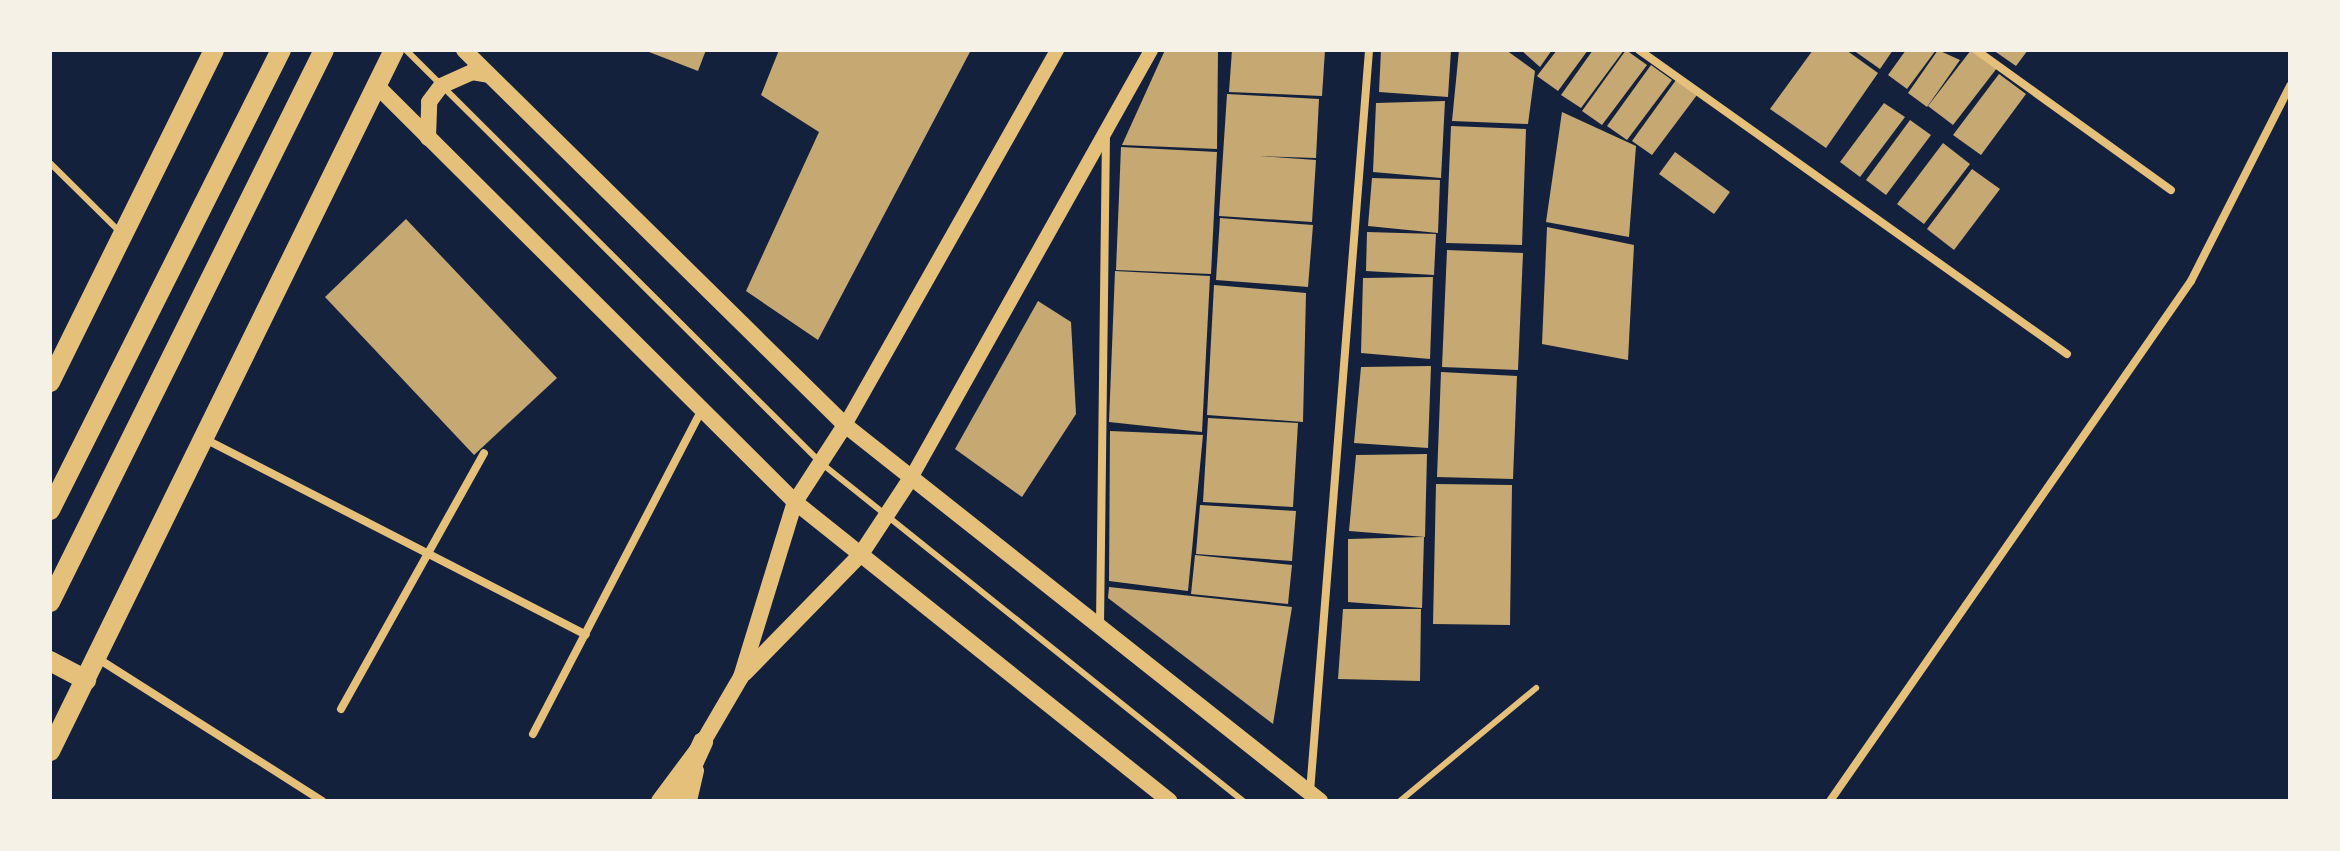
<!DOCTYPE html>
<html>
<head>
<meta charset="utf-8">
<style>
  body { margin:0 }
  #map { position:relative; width:2340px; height:851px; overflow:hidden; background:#14213d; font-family:Overpass,sans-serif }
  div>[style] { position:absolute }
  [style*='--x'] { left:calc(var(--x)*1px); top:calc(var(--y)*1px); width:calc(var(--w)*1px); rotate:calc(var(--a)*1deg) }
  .building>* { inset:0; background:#c6a872 }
  .service>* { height:6px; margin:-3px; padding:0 3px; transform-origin:3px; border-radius:3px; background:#e5c07b }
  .minor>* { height:8px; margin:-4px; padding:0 4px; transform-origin:4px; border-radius:4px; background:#e5c07b }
  .tertiary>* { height:14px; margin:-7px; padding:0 7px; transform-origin:7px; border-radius:7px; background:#e5c07b }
  .secondary>* { height:16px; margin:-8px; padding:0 8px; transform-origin:8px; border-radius:8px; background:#e5c07b }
  .primary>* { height:20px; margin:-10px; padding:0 10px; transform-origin:10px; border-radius:10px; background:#e5c07b }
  span { translate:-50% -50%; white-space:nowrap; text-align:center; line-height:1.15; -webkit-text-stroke:8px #f6f1e7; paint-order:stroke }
  .frame { position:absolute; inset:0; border:52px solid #f6f1e7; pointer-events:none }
</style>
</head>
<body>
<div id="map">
  <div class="building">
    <div style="clip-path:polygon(644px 50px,706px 50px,698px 71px)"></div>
    <div style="clip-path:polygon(779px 50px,971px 50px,818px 340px,746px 291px,819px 132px,761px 95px)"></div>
    <div style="clip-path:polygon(1165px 50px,1218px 50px,1217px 149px,1122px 145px)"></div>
    <div style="clip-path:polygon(1232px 50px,1325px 50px,1322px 96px,1229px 92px)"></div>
    <div style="clip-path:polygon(1381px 50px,1451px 50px,1448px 97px,1379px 92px)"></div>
    <div style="clip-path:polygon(1459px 50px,1506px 50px,1535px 71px,1528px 124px,1452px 121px)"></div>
    <div style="clip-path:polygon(1521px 50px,1552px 50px,1540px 67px)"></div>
    <div style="clip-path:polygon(1557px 50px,1588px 50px,1558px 91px,1537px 76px)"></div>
    <div style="clip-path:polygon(1593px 50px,1624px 50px,1581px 108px,1561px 95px)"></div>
    <div style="clip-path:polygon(1626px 50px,1647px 65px,1602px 125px,1582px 111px)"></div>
    <div style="clip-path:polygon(1813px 50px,1846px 50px,1878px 73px,1826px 148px,1770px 109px)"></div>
    <div style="clip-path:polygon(1853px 50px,1893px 50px,1880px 69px)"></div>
    <div style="clip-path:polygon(1906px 50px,1936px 50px,1907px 89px,1888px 75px)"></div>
    <div style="clip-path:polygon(1938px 50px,1960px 60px,1927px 107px,1908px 93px)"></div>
    <div style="clip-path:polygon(1971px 50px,1997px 68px,1953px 125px,1928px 106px)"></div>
    <div style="clip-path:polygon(1993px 50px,2028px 50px,2016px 66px)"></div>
    <div style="clip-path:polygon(1651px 65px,1672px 80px,1627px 140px,1607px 126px)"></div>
    <div style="clip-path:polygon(1999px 74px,2026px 94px,1981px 155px,1953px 135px)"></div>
    <div style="clip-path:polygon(1676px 80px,1697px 95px,1652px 155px,1632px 141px)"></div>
    <div style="clip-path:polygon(1227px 94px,1319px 99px,1316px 158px,1259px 156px,1316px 160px,1312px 222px,1219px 216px)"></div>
    <div style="clip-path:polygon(1445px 101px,1441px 178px,1373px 172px,1376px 103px)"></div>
    <div style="clip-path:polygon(1884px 103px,1905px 117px,1860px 177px,1840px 162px)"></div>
    <div style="clip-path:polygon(1562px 112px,1636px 146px,1629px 237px,1546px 222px)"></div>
    <div style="clip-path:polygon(1910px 120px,1931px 135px,1886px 195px,1866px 180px)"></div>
    <div style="clip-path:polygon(1451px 126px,1526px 129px,1522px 245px,1446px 243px)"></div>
    <div style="clip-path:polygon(1943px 143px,1970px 164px,1924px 224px,1897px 204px)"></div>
    <div style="clip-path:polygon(1121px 147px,1217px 152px,1211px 274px,1116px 270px)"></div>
    <div style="clip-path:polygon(1675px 152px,1730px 192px,1714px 214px,1659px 174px)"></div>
    <div style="clip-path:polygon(1972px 169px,2000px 189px,1954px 250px,1927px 229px)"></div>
    <div style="clip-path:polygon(1372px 178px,1440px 180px,1438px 233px,1368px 226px)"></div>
    <div style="clip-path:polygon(1220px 218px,1313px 225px,1308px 287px,1216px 280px)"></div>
    <div style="clip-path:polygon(406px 219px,557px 378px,474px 455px,325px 297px)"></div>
    <div style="clip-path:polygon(1547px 227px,1634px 245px,1628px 360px,1542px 344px)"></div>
    <div style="clip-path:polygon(1367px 232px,1436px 234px,1434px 275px,1366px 271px)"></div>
    <div style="clip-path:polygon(1447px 250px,1523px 253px,1518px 370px,1442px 367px)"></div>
    <div style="clip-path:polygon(1115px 271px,1210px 276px,1202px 432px,1109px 422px)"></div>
    <div style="clip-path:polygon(1433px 277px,1430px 359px,1361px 353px,1363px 278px)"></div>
    <div style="clip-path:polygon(1214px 285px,1306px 293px,1303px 422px,1207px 415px)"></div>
    <div style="clip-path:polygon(1038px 301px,1071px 322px,1076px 414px,1022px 497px,955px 449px)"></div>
    <div style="clip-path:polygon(1431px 366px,1428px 448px,1354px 443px,1361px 367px)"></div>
    <div style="clip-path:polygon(1441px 372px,1517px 376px,1513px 479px,1437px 477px)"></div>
    <div style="clip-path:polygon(1208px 418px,1298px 423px,1293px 507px,1203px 502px)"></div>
    <div style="clip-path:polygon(1110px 431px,1203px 435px,1188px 591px,1109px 581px)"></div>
    <div style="clip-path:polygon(1427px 454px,1425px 537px,1349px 531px,1356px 455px)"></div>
    <div style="clip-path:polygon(1436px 484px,1512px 485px,1510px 625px,1433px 624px)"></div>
    <div style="clip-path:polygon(1200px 505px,1296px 511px,1292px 561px,1196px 554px)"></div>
    <div style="clip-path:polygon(1424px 537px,1422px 608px,1348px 602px,1348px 539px)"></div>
    <div style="clip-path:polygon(1195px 555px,1292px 565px,1288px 604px,1191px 594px)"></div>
    <div style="clip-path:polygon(1109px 587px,1292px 607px,1273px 724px,1108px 598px)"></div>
    <div style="clip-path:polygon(1343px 609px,1421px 609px,1420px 681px,1338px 679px)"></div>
  </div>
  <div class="service">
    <div style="--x:406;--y:50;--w:585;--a:44.86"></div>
    <div style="--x:821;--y:463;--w:541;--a:38.69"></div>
    <div style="--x:50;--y:163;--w:97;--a:44.6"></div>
    <div style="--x:1400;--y:801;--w:177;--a:-39.7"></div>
  </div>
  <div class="minor">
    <div style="--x:1639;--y:50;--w:525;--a:35.39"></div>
    <div style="--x:1976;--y:50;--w:240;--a:35.7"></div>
    <div style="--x:205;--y:439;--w:428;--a:27.2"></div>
    <div style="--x:1100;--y:625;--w:491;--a:-89.3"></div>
    <div style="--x:97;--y:658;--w:267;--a:32.4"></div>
    <div style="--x:341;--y:709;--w:293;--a:-60.8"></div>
    <div style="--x:533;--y:734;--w:364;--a:-62.5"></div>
    <div style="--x:1310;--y:792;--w:744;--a:-85.45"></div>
    <div style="--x:1830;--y:801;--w:633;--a:-55.23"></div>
    <div style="--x:2191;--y:281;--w:219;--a:-63.1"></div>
  </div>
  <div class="tertiary">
    <div style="--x:845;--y:425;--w:431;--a:-60.5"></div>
    <div style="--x:911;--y:478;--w:491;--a:-60.7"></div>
  </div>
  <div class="secondary">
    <div style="--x:464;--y:50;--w:535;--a:44.55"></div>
    <div style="--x:845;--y:425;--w:606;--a:38.36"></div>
    <div style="--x:376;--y:85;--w:591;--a:44.86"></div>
    <div style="--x:795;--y:502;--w:479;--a:38.6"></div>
    <div style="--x:428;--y:138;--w:36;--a:-88"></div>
    <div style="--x:429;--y:102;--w:20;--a:-53"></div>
    <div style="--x:441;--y:86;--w:34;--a:-24"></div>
    <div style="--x:472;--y:72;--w:17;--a:10"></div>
    <div style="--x:744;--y:674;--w:168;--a:-45.7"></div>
    <div style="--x:861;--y:554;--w:91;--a:-56.7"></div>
    <div style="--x:659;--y:801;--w:74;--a:-53.3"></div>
    <div style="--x:703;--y:742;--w:75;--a:-59.7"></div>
    <div style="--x:741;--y:677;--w:183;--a:-72.9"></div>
    <div style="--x:795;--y:502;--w:92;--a:-57"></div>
    <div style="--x:689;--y:801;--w:31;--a:-77"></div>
  </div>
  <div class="primary">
    <div style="--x:50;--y:382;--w:370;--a:-63.7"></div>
    <div style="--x:50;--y:510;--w:515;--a:-63.34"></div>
    <div style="--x:50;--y:602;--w:616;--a:-63.6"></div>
    <div style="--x:50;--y:661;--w:41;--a:27.8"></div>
    <div style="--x:50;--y:751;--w:781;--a:-63.86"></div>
    <div style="--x:676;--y:801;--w:65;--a:-65.4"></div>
  </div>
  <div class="frame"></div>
</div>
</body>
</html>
